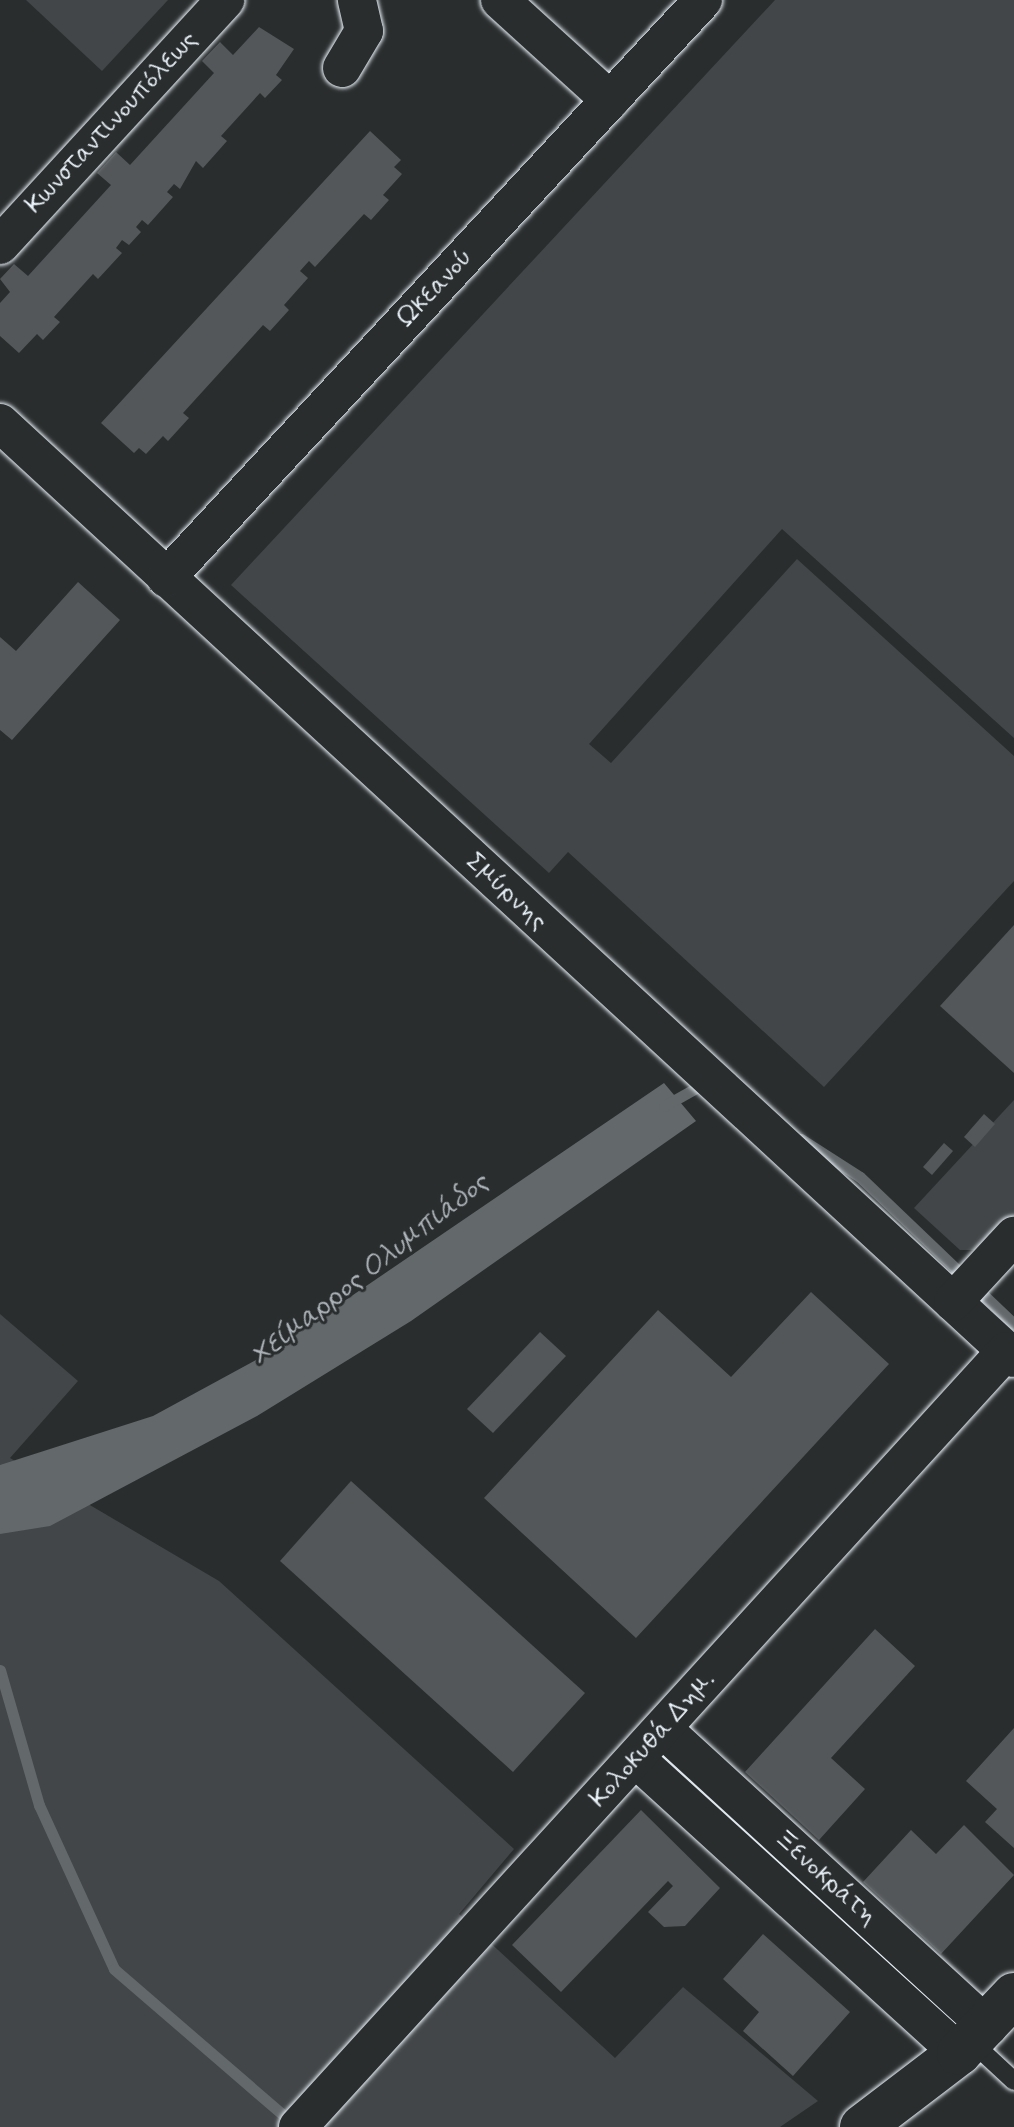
<!DOCTYPE html>
<html>
<head>
<meta charset="utf-8">
<style>
  body { margin:0 }
  #map { position:relative; width:1014px; height:2127px; overflow:hidden; background:#2a2d2e; font-family:Mynerve,sans-serif }
  div>[style] { position:absolute }
  [style*='--x'] { left:calc(var(--x)*1px); top:calc(var(--y)*1px); width:calc(var(--w)*1px); rotate:calc(var(--a)*1deg) }
  .green>* { inset:0; background:#424648 }
  .water>* { inset:0; background:#63686b }
  .stream>* { height:11px; margin:-5.5px; padding:0 5.5px; transform-origin:5.5px; border-radius:5.5px; background:#63686b }
  .building>* { inset:0; background:#535759 }
  .roads { filter:drop-shadow(0 0 2px #e8f1f8) drop-shadow(0 0 2px #e8f1f8) }
  .lane>* { height:18px; margin:-9px; padding:0 9px; transform-origin:9px; border-radius:9px; background:#2a2d2e }
  .street>* { height:38px; margin:-19px; padding:0 19px; transform-origin:19px; border-radius:19px; background:#2a2d2e }
  .secondary>* { height:44px; margin:-22px; padding:0 22px; transform-origin:22px; border-radius:22px; background:#2a2d2e }
  span { translate:-50% -50%; white-space:nowrap; text-align:center; line-height:1.15; -webkit-text-stroke:6px #2a2d2e; paint-order:stroke }
  .street-label { font-size:26px; color:#e8f1f8 }
  .water-label { font-size:28px; color:#acb3b9; font-style:italic }
</style>
</head>
<body>
<div id="map">
  <div class="green">
    <div style="clip-path:polygon(26px 0,168px 0,102px 71px)"></div>
    <div style="clip-path:polygon(775px 0,1014px 0,1014px 738px,782px 529px,589px 744px,611px 763px,797px 559px,1014px 756px,1014px 881px,824px 1087px,568px 852px,549px 873px,231px 585px)"></div>
    <div style="clip-path:polygon(1014px 1100px,1014px 1217px,984px 1250px,960px 1250px,914px 1208px)"></div>
    <div style="clip-path:polygon(0 1314px,78px 1381px,10px 1458px,219px 1581px,514px 1849px,459px 1914px,615px 2058px,683px 1987px,818px 2101px,780px 2127px,0 2127px)"></div>
  </div>
  <div class="water">
    <div style="clip-path:polygon(664px 1083px,696px 1121px,411px 1321px,257px 1416px,50px 1526px,0 1534px,0 1465px,153px 1416px,265px 1355px)"></div>
  </div>
  <div class="stream">
    <div style="--x:664;--y:1106;--w:47;--a:-29.3"></div>
    <div style="--x:801;--y:1139;--w:70;--a:32.8"></div>
    <div style="--x:860;--y:1177;--w:213;--a:43.7"></div>
    <div style="--x:0;--y:1670;--w:141;--a:73.9"></div>
    <div style="--x:39;--y:1805;--w:180;--a:65.4"></div>
    <div style="--x:114;--y:1969;--w:231;--a:40.8"></div>
  </div>
  <div class="building">
    <div style="clip-path:polygon(259px 27px,294px 49px,276px 75px,282px 80px,265px 98px,260px 93px,221px 136px,227px 141px,203px 168px,196px 161px,180px 189px,174px 184px,167px 192px,173px 197px,148px 225px,142px 220px,136px 227px,141px 232px,129px 245px,122px 240px,116px 248px,122px 253px,98px 279px,93px 274px,54px 317px,60px 322px,43px 340px,37px 334px,19px 353px,0 336px,0 303px,10px 292px,0 279px,14px 264px,28px 276px,111px 185px,97px 173px,116px 152px,130px 165px,214px 73px,202px 61px,220px 42px,233px 55px)"></div>
    <div style="clip-path:polygon(370px 131px,401px 160px,394px 167px,402px 174px,383px 195px,389px 200px,371px 220px,364px 214px,315px 267px,309px 261px,300px 271px,308px 278px,284px 305px,289px 310px,270px 331px,263px 325px,183px 413px,189px 418px,168px 441px,163px 436px,146px 454px,139px 448px,134px 453px,101px 423px)"></div>
    <div style="clip-path:polygon(78px 582px,120px 620px,12px 740px,0 730px,0 637px,16px 651px)"></div>
    <div style="clip-path:polygon(1014px 925px,1014px 1073px,940px 1006px)"></div>
    <div style="clip-path:polygon(984px 1114px,995px 1124px,975px 1147px,964px 1137px)"></div>
    <div style="clip-path:polygon(944px 1143px,953px 1151px,932px 1175px,923px 1167px)"></div>
    <div style="clip-path:polygon(811px 1292px,889px 1364px,636px 1638px,484px 1498px,658px 1310px,731px 1377px)"></div>
    <div style="clip-path:polygon(540px 1332px,566px 1356px,493px 1433px,467px 1409px)"></div>
    <div style="clip-path:polygon(351px 1481px,585px 1693px,513px 1772px,280px 1561px)"></div>
    <div style="clip-path:polygon(875px 1629px,915px 1666px,831px 1758px,865px 1789px,819px 1840px,745px 1772px)"></div>
    <div style="clip-path:polygon(1014px 1728px,1014px 1848px,985px 1822px,997px 1809px,966px 1781px)"></div>
    <div style="clip-path:polygon(641px 1810px,720px 1888px,685px 1926px,664px 1927px,648px 1912px,673px 1886px,668px 1881px,561px 1992px,512px 1945px)"></div>
    <div style="clip-path:polygon(964px 1825px,1014px 1875px,941px 1954px,863px 1882px,911px 1830px,936px 1854px)"></div>
    <div style="clip-path:polygon(763px 1934px,850px 2012px,793px 2076px,743px 2031px,759px 2012px,723px 1979px)"></div>
  </div>
  <div class="roads">
    <div class="lane">
      <div style="--x:972;--y:2042;--w:57;--a:42.9"></div>
    </div>
    <div class="street">
      <div style="--x:500;--y:0;--w:149;--a:42.3"></div>
      <div style="--x:342;--y:68;--w:43;--a:-59.3"></div>
      <div style="--x:364;--y:31;--w:32;--a:-103"></div>
      <div style="--x:0;--y:245;--w:333;--a:-47.4"></div>
      <div style="--x:0;--y:423;--w:1379;--a:42.68"></div>
      <div style="--x:166;--y:578;--w:789;--a:-47.11"></div>
      <div style="--x:953;--y:1302;--w:90;--a:-47.3"></div>
      <div style="--x:663;--y:1729;--w:441;--a:42.5"></div>
      <div style="--x:636;--y:1759;--w:437;--a:42.3"></div>
      <div style="--x:298;--y:2127;--w:1050;--a:-47.62"></div>
    </div>
    <div class="secondary">
      <div style="--x:862;--y:2127;--w:122;--a:-37.3"></div>
      <div style="--x:959;--y:2053;--w:80;--a:-46.5"></div>
    </div>
  </div>
  <div class="street-label">
    <span style="left:112px;top:123px;rotate:-47deg">Κωνσταντινουπόλεως</span>
    <span style="left:435px;top:289px;rotate:-47deg">Ωκεανού</span>
    <span style="left:506px;top:892px;rotate:43deg">Σμύρνης</span>
    <span style="left:653px;top:1740px;rotate:-48deg">Κολοκυθά Δημ.</span>
    <span style="left:825px;top:1878px;rotate:42deg">Ξενοκράτη</span>
  </div>
  <div class="water-label">
    <span style="left:370px;top:1270px;rotate:-38deg">Χείμαρρος Ολυμπιάδος</span>
  </div>
</div>
</body>
</html>
